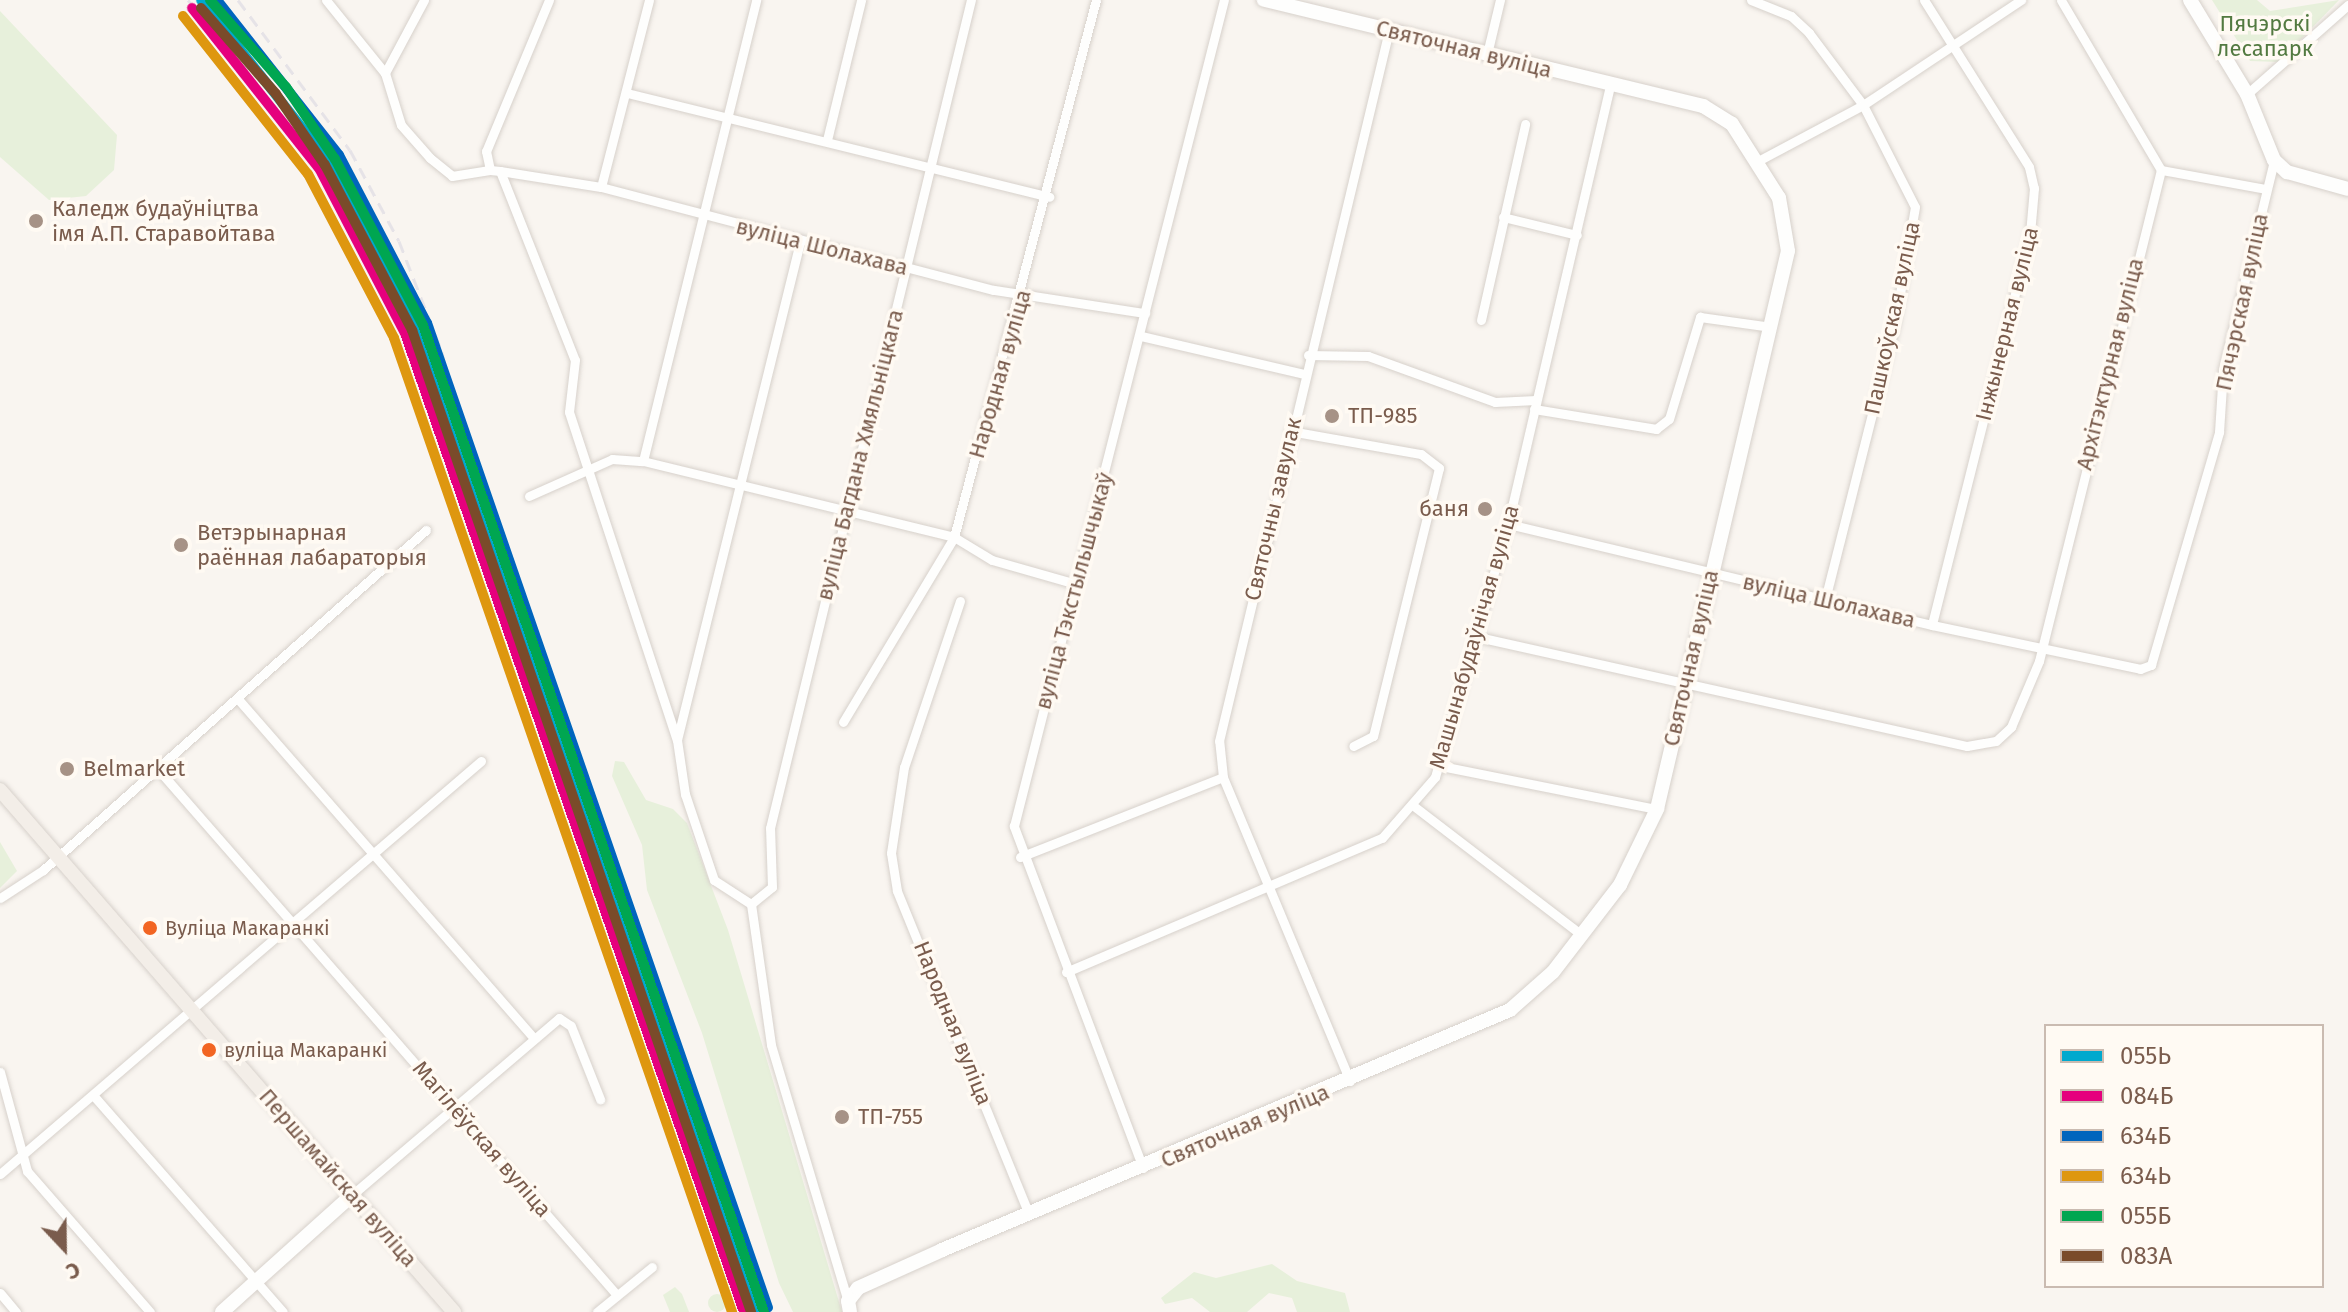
<!DOCTYPE html>
<html>
<head>
<meta charset="utf-8">
<style>
  body { margin:0 }
  #map { position:relative; width:2348px; height:1312px; overflow:hidden; background:#f9f5f0; font-family:"Fira Sans",sans-serif }
  div>[style] { position:absolute }
  [style*='--x'] { left:calc(var(--x)*1px); top:calc(var(--y)*1px); width:calc(var(--w)*1px); rotate:calc(var(--a)*1deg) }
  .green>* { inset:0; background:#e7f0db }
  .round { border-radius:50% }
  .roads { filter:drop-shadow(0 0 2px #d7d1cb) drop-shadow(0 0 2px #d7d1cb) }
  .street>* { height:9px; margin:-4.5px; padding:0 4.5px; transform-origin:4.5px; border-radius:4.5px; background:#fefefd }
  .secondary>* { height:14px; margin:-7px; padding:0 7px; transform-origin:7px; border-radius:7px; background:#fefefd }
  .primary>* { height:14px; margin:-7px; padding:0 7px; transform-origin:7px; border-radius:7px; background:#f3eee8 }
  .rail>* { height:3px; margin-top:-1.5px; transform-origin:0; background:repeating-linear-gradient(90deg,#e6e3e7 0 12px,transparent 0 20px) }
  .rail-1>* { height:10px; margin:-5px; padding:0 5px; transform-origin:5px; border-radius:5px; background:#00a9ce }
  .rail-2>* { height:10px; margin:-5px; padding:0 5px; transform-origin:5px; border-radius:5px; background:#e5007d }
  .rail-3>* { height:10px; margin:-5px; padding:0 5px; transform-origin:5px; border-radius:5px; background:#0065bd }
  .rail-4>* { height:10px; margin:-5px; padding:0 5px; transform-origin:5px; border-radius:5px; background:#de970f }
  .rail-5>* { height:10px; margin:-5px; padding:0 5px; transform-origin:5px; border-radius:5px; background:#00a651 }
  .rail-6>* { height:10px; margin:-5px; padding:0 5px; transform-origin:5px; border-radius:5px; background:#7a4b2a }
  .dots>* { width:22px; height:22px; translate:-50% -50%; box-sizing:border-box; border:4px solid #fffaf3; border-radius:50% }
  span { translate:-50% -50%; white-space:nowrap; text-align:center; line-height:1.15; -webkit-text-stroke:7px #fffaf3; paint-order:stroke }
  .bus-label { font-size:20px; color:#7a5c4d }
  .left { translate:0 -50%; text-align:left }
  .park-label { font-size:22px; color:#537a41 }
  .street-label { font-size:22px; color:#7a5c4d }
  .poi-label { font-size:22px; color:#7a5c4d }
  .right { translate:-100% -50%; text-align:right }
  .legend { position:absolute; left:2044px; top:1024px; width:280px; height:264px; box-sizing:border-box; background:#fffaf3; border:2px solid #cabbb1; margin:0; padding:10px 14px; list-style:none; font-size:24px; color:#7a5c4d }
  .legend li { display:flex; align-items:center; gap:16px; height:40px }
  .legend b { width:40px; border:2px solid #cabbb1 }
  .north { position:absolute; left:24px; top:1208px; width:80px; height:80px; -webkit-text-stroke:6px #fffaf3; paint-order:stroke; rotate:158deg; font-size:22px; font-weight:700; line-height:32px; text-align:center; color:#7a5c4d }
  .north::after { content:''; display:block; margin:auto; width:28px; height:36px; background:#7a5c4d; clip-path:polygon(50% 0,100% 100%,50% 72%,0 100%) }
</style>
</head>
<body>
<div id="map">
  <div class="green">
    <div style="clip-path:polygon(2212px 0,2257px 0,2270px 11px,2339px 0,2279px 62px,2250px 61px)"></div>
    <div style="clip-path:polygon(0 11px,117px 135px,114px 170px,86px 196px,49px 200px,0 157px)"></div>
    <div style="clip-path:polygon(615px 761px,624px 762px,646px 800px,673px 809px,687px 823px,728px 930px,842px 1312px,793px 1312px,779px 1283px,702px 1033px,647px 890px,642px 845px,612px 776px)"></div>
    <div style="clip-path:polygon(0 842px,17px 871px,0 888px)"></div>
    <div style="clip-path:polygon(1272px 1264px,1297px 1281px,1345px 1293px,1350px 1312px,1297px 1312px,1292px 1298px,1269px 1293px,1247px 1312px,1210px 1312px,1192px 1298px,1165px 1304px,1161px 1298px,1194px 1272px,1216px 1278px)"></div>
    <div style="clip-path:polygon(675px 1287px,682px 1294px,689px 1312px,670px 1312px,663px 1295px)"></div>
    <div class="round" style="left:708px;top:1294px;width:18px;height:18px"></div>
  </div>
  <div class="roads">
    <div class="street">
      <div style="--x:326;--y:0;--w:94;--a:51.1"></div>
      <div style="--x:385;--y:73;--w:54;--a:72.9"></div>
      <div style="--x:401;--y:125;--w:44;--a:48.7"></div>
      <div style="--x:430;--y:158;--w:28;--a:39"></div>
      <div style="--x:452;--y:176;--w:38;--a:-9"></div>
      <div style="--x:549;--y:0;--w:164;--a:112.6"></div>
      <div style="--x:486;--y:151;--w:19;--a:78"></div>
      <div style="--x:490;--y:170;--w:10;--a:6"></div>
      <div style="--x:500;--y:171;--w:203;--a:68.4"></div>
      <div style="--x:575;--y:360;--w:52;--a:96.6"></div>
      <div style="--x:569;--y:412;--w:345;--a:71.8"></div>
      <div style="--x:677;--y:740;--w:55;--a:81.6"></div>
      <div style="--x:685;--y:794;--w:91;--a:71.4"></div>
      <div style="--x:714;--y:880;--w:44;--a:33"></div>
      <div style="--x:751;--y:904;--w:142;--a:81.9"></div>
      <div style="--x:771;--y:1045;--w:267;--a:73.3"></div>
      <div style="--x:1751;--y:0;--w:43;--a:21.8"></div>
      <div style="--x:1791;--y:16;--w:25;--a:43"></div>
      <div style="--x:1809;--y:33;--w:90;--a:53.1"></div>
      <div style="--x:1863;--y:105;--w:114;--a:63"></div>
      <div style="--x:1915;--y:207;--w:118;--a:99.8"></div>
      <div style="--x:1895;--y:323;--w:286;--a:104.2"></div>
      <div style="--x:1924;--y:0;--w:197;--a:57.8"></div>
      <div style="--x:2029;--y:167;--w:22;--a:77"></div>
      <div style="--x:2034;--y:188;--w:46;--a:95"></div>
      <div style="--x:2030;--y:234;--w:403;--a:104.1"></div>
      <div style="--x:1487;--y:54;--w:56;--a:-76.5"></div>
      <div style="--x:385;--y:73;--w:83;--a:-61.9"></div>
      <div style="--x:627;--y:93;--w:435;--a:13.8"></div>
      <div style="--x:2247;--y:94;--w:135;--a:-41.4"></div>
      <div style="--x:827;--y:140;--w:144;--a:-76.3"></div>
      <div style="--x:1756;--y:162;--w:121;--a:-28"></div>
      <div style="--x:1863;--y:105;--w:190;--a:-33.6"></div>
      <div style="--x:2161;--y:170;--w:107;--a:10.3"></div>
      <div style="--x:500;--y:171;--w:102;--a:9"></div>
      <div style="--x:601;--y:187;--w:406;--a:14.7"></div>
      <div style="--x:994;--y:290;--w:153;--a:8.7"></div>
      <div style="--x:601;--y:187;--w:193;--a:-75.6"></div>
      <div style="--x:1503;--y:217;--w:76;--a:13.7"></div>
      <div style="--x:1481;--y:320;--w:201;--a:-77.3"></div>
      <div style="--x:1141;--y:336;--w:167;--a:13.1"></div>
      <div style="--x:1308;--y:355;--w:60;--a:1"></div>
      <div style="--x:1368;--y:356;--w:135;--a:19.9"></div>
      <div style="--x:1495;--y:402;--w:41;--a:-2.8"></div>
      <div style="--x:1534;--y:409;--w:124;--a:9.3"></div>
      <div style="--x:1656;--y:429;--w:16;--a:-38"></div>
      <div style="--x:1669;--y:419;--w:107;--a:-73.1"></div>
      <div style="--x:1700;--y:317;--w:72;--a:8"></div>
      <div style="--x:1290;--y:431;--w:133;--a:10"></div>
      <div style="--x:1421;--y:454;--w:23;--a:38"></div>
      <div style="--x:1439;--y:468;--w:276;--a:103.8"></div>
      <div style="--x:1373;--y:736;--w:22;--a:153"></div>
      <div style="--x:643;--y:461;--w:475;--a:-76.2"></div>
      <div style="--x:529;--y:496;--w:91;--a:-24"></div>
      <div style="--x:612;--y:459;--w:31;--a:4"></div>
      <div style="--x:643;--y:461;--w:320;--a:13.7"></div>
      <div style="--x:954;--y:537;--w:44;--a:31.2"></div>
      <div style="--x:992;--y:560;--w:87;--a:15.9"></div>
      <div style="--x:1508;--y:524;--w:436;--a:13.4"></div>
      <div style="--x:1932;--y:625;--w:213;--a:11.9"></div>
      <div style="--x:2140;--y:669;--w:12;--a:-20"></div>
      <div style="--x:2151;--y:665;--w:243;--a:-73.7"></div>
      <div style="--x:2219;--y:432;--w:62;--a:-86.3"></div>
      <div style="--x:2223;--y:370;--w:216;--a:-76.3"></div>
      <div style="--x:960;--y:601;--w:175;--a:108.6"></div>
      <div style="--x:904;--y:767;--w:87;--a:98.6"></div>
      <div style="--x:891;--y:853;--w:38;--a:81"></div>
      <div style="--x:897;--y:891;--w:349;--a:67.8"></div>
      <div style="--x:1478;--y:637;--w:501;--a:12.57"></div>
      <div style="--x:1967;--y:746;--w:29;--a:-10"></div>
      <div style="--x:1996;--y:741;--w:21;--a:-43"></div>
      <div style="--x:2011;--y:727;--w:72;--a:-67"></div>
      <div style="--x:2039;--y:661;--w:506;--a:-76.05"></div>
      <div style="--x:2161;--y:170;--w:197;--a:-120.5"></div>
      <div style="--x:238;--y:699;--w:450;--a:48.9"></div>
      <div style="--x:843;--y:722;--w:216;--a:-59"></div>
      <div style="--x:954;--y:537;--w:555;--a:-75.19"></div>
      <div style="--x:677;--y:740;--w:513;--a:-76.13"></div>
      <div style="--x:1441;--y:766;--w:220;--a:11.3"></div>
      <div style="--x:157;--y:768;--w:698;--a:48.89"></div>
      <div style="--x:1415;--y:807;--w:210;--a:37.5"></div>
      <div style="--x:1020;--y:857;--w:218;--a:-21.5"></div>
      <div style="--x:0;--y:898;--w:51;--a:-33.1"></div>
      <div style="--x:43;--y:870;--w:512;--a:-41.6"></div>
      <div style="--x:751;--y:904;--w:27;--a:-39"></div>
      <div style="--x:772;--y:887;--w:59;--a:-91.9"></div>
      <div style="--x:770;--y:828;--w:852;--a:-76.36"></div>
      <div style="--x:1066;--y:972;--w:343;--a:-23"></div>
      <div style="--x:1382;--y:838;--w:81;--a:-49"></div>
      <div style="--x:1435;--y:777;--w:263;--a:-73.9"></div>
      <div style="--x:1508;--y:524;--w:452;--a:-76.9"></div>
      <div style="--x:0;--y:1072;--w:103;--a:74.7"></div>
      <div style="--x:27;--y:1171;--w:187;--a:48.9"></div>
      <div style="--x:1350;--y:1081;--w:329;--a:-112.7"></div>
      <div style="--x:1223;--y:777;--w:36;--a:-96"></div>
      <div style="--x:1219;--y:741;--w:731;--a:-76.55"></div>
      <div style="--x:93;--y:1095;--w:288;--a:48.8"></div>
      <div style="--x:1143;--y:1168;--w:366;--a:-110.7"></div>
      <div style="--x:1014;--y:826;--w:852;--a:-75.74"></div>
      <div style="--x:0;--y:1174;--w:634;--a:-40.65"></div>
      <div style="--x:353;--y:1194;--w:271;--a:-40.5"></div>
      <div style="--x:559;--y:1018;--w:14;--a:34"></div>
      <div style="--x:571;--y:1026;--w:79;--a:68.3"></div>
      <div style="--x:0;--y:1293;--w:25;--a:50"></div>
      <div style="--x:597;--y:1312;--w:71;--a:-39.3"></div>
    </div>
    <div class="secondary">
      <div style="--x:2190;--y:0;--w:110;--a:58.8"></div>
      <div style="--x:2247;--y:94;--w:71;--a:67.8"></div>
      <div style="--x:2274;--y:160;--w:18;--a:43"></div>
      <div style="--x:2287;--y:172;--w:63;--a:15.6"></div>
      <div style="--x:222;--y:1312;--w:176;--a:-42"></div>
      <div style="--x:850;--y:1312;--w:11;--a:-100"></div>
      <div style="--x:848;--y:1301;--w:16;--a:-52"></div>
      <div style="--x:858;--y:1288;--w:92;--a:-24.3"></div>
      <div style="--x:942;--y:1250;--w:617;--a:-22.91"></div>
      <div style="--x:1510;--y:1010;--w:57;--a:-41.5"></div>
      <div style="--x:1553;--y:972;--w:110;--a:-52.4"></div>
      <div style="--x:1620;--y:885;--w:85;--a:-64"></div>
      <div style="--x:1657;--y:809;--w:573;--a:-76.79"></div>
      <div style="--x:1788;--y:251;--w:54;--a:-99.6"></div>
      <div style="--x:1779;--y:198;--w:88;--a:-122.4"></div>
      <div style="--x:1732;--y:124;--w:34;--a:-148"></div>
      <div style="--x:1703;--y:106;--w:452;--a:-166.4"></div>
    </div>
    <div class="primary">
      <div style="--x:0;--y:790;--w:692;--a:48.99"></div>
    </div>
  </div>
  <div class="rail">
    <div style="--x:188;--y:0;--w:128;--a:48.5"></div>
    <div style="--x:273;--y:96;--w:97;--a:55.5"></div>
    <div style="--x:328;--y:176;--w:176;--a:62.6"></div>
    <div style="--x:409;--y:332;--w:1037;--a:70.87"></div>
    <div style="--x:238;--y:0;--w:187;--a:53.3"></div>
    <div style="--x:350;--y:150;--w:103;--a:61.7"></div>
    <div style="--x:399;--y:241;--w:119;--a:68.8"></div>
    <div style="--x:442;--y:352;--w:64;--a:78.3"></div>
  </div>
  <div class="rail-1">
    <div style="--x:201;--y:0;--w:206;--a:51.7"></div>
    <div style="--x:329;--y:162;--w:187;--a:62.3"></div>
    <div style="--x:416;--y:328;--w:1041;--a:70.89"></div>
  </div>
  <div class="rail-2">
    <div style="--x:192;--y:8;--w:204;--a:51.6"></div>
    <div style="--x:319;--y:168;--w:186;--a:62.5"></div>
    <div style="--x:405;--y:333;--w:1036;--a:70.9"></div>
  </div>
  <div class="rail-3">
    <div style="--x:217;--y:0;--w:197;--a:51.8"></div>
    <div style="--x:339;--y:155;--w:190;--a:62.4"></div>
    <div style="--x:427;--y:323;--w:1042;--a:70.9"></div>
  </div>
  <div class="rail-4">
    <div style="--x:183;--y:16;--w:201;--a:51.7"></div>
    <div style="--x:308;--y:174;--w:185;--a:62.3"></div>
    <div style="--x:394;--y:338;--w:1031;--a:70.86"></div>
  </div>
  <div class="rail-5">
    <div style="--x:210;--y:0;--w:116;--a:48.9"></div>
    <div style="--x:286;--y:87;--w:87;--a:55.8"></div>
    <div style="--x:335;--y:159;--w:188;--a:62.1"></div>
    <div style="--x:423;--y:325;--w:1044;--a:70.94"></div>
  </div>
  <div class="rail-6">
    <div style="--x:201;--y:8;--w:114;--a:48.9"></div>
    <div style="--x:276;--y:94;--w:86;--a:55.4"></div>
    <div style="--x:325;--y:165;--w:187;--a:62.2"></div>
    <div style="--x:412;--y:330;--w:1039;--a:70.95"></div>
  </div>
  <div class="dots">
    <div style="left:36px;top:221px;background:#a69286"></div>
    <div style="left:1332px;top:416px;background:#a69286"></div>
    <div style="left:1485px;top:509px;background:#a69286"></div>
    <div style="left:181px;top:545px;background:#a69286"></div>
    <div style="left:67px;top:769px;background:#a69286"></div>
    <div style="left:150px;top:928px;background:#f26522"></div>
    <div style="left:209px;top:1050px;background:#f26522"></div>
    <div style="left:842px;top:1117px;background:#a69286"></div>
  </div>
  <div class="bus-label">
    <span class="left" style="left:165px;top:928px">Вуліца Макаранкі</span>
    <span class="left" style="left:224px;top:1050px">вуліца Макаранкі</span>
  </div>
  <div class="park-label">
    <span style="left:2265px;top:36px">Пячэрскі<br>лесапарк</span>
  </div>
  <div class="street-label">
    <span style="left:1464px;top:49px;rotate:14deg">Святочная вуліца</span>
    <span style="left:822px;top:247px;rotate:14deg">вуліца Шолахава</span>
    <span style="left:2242px;top:302px;rotate:-78deg">Пячэрская вуліца</span>
    <span style="left:1892px;top:318px;rotate:-78deg">Пашкоўская вуліца</span>
    <span style="left:2007px;top:324px;rotate:-76deg">Інжынерная вуліца</span>
    <span style="left:2110px;top:364px;rotate:-76deg">Архітэктурная вуліца</span>
    <span style="left:1000px;top:374px;rotate:-74deg">Народная вуліца</span>
    <span style="left:860px;top:455px;rotate:-76deg">вуліца Багдана Хмяльніцкага</span>
    <span style="left:1273px;top:509px;rotate:-77deg">Святочны завулак</span>
    <span style="left:1074px;top:591px;rotate:-75deg">вуліца Тэкстыльшчыкаў</span>
    <span style="left:1829px;top:601px;rotate:13deg">вуліца Шолахава</span>
    <span style="left:1474px;top:637px;rotate:-74deg">Машынабудаўнічая вуліца</span>
    <span style="left:1691px;top:658px;rotate:-77deg">Святочная вуліца</span>
    <span style="left:953px;top:1023px;rotate:68deg">Народная вуліца</span>
    <span style="left:1245px;top:1126px;rotate:-23deg">Святочная вуліца</span>
    <span style="left:482px;top:1139px;rotate:49deg">Магілёўская вуліца</span>
    <span style="left:338px;top:1178px;rotate:49deg">Першамайская вуліца</span>
  </div>
  <div class="poi-label">
    <span class="left" style="left:52px;top:221px">Каледж будаўніцтва<br>імя А.П. Старавойтава</span>
    <span class="left" style="left:1348px;top:416px">ТП-985</span>
    <span class="right" style="left:1469px;top:509px">баня</span>
    <span class="left" style="left:197px;top:545px">Ветэрынарная<br>раённая лабараторыя</span>
    <span class="left" style="left:83px;top:769px">Belmarket</span>
    <span class="left" style="left:858px;top:1117px">ТП-755</span>
  </div>
  <ul class="legend">
  <li><b style="height:10px;background:#00a9ce"></b>055Ь</li>
  <li><b style="height:10px;background:#e5007d"></b>084Б</li>
  <li><b style="height:10px;background:#0065bd"></b>634Б</li>
  <li><b style="height:10px;background:#de970f"></b>634Ь</li>
  <li><b style="height:10px;background:#00a651"></b>055Б</li>
  <li><b style="height:10px;background:#7a4b2a"></b>083А</li>
  </ul>
  <div class="north">С</div>
</div>
</body>
</html>
